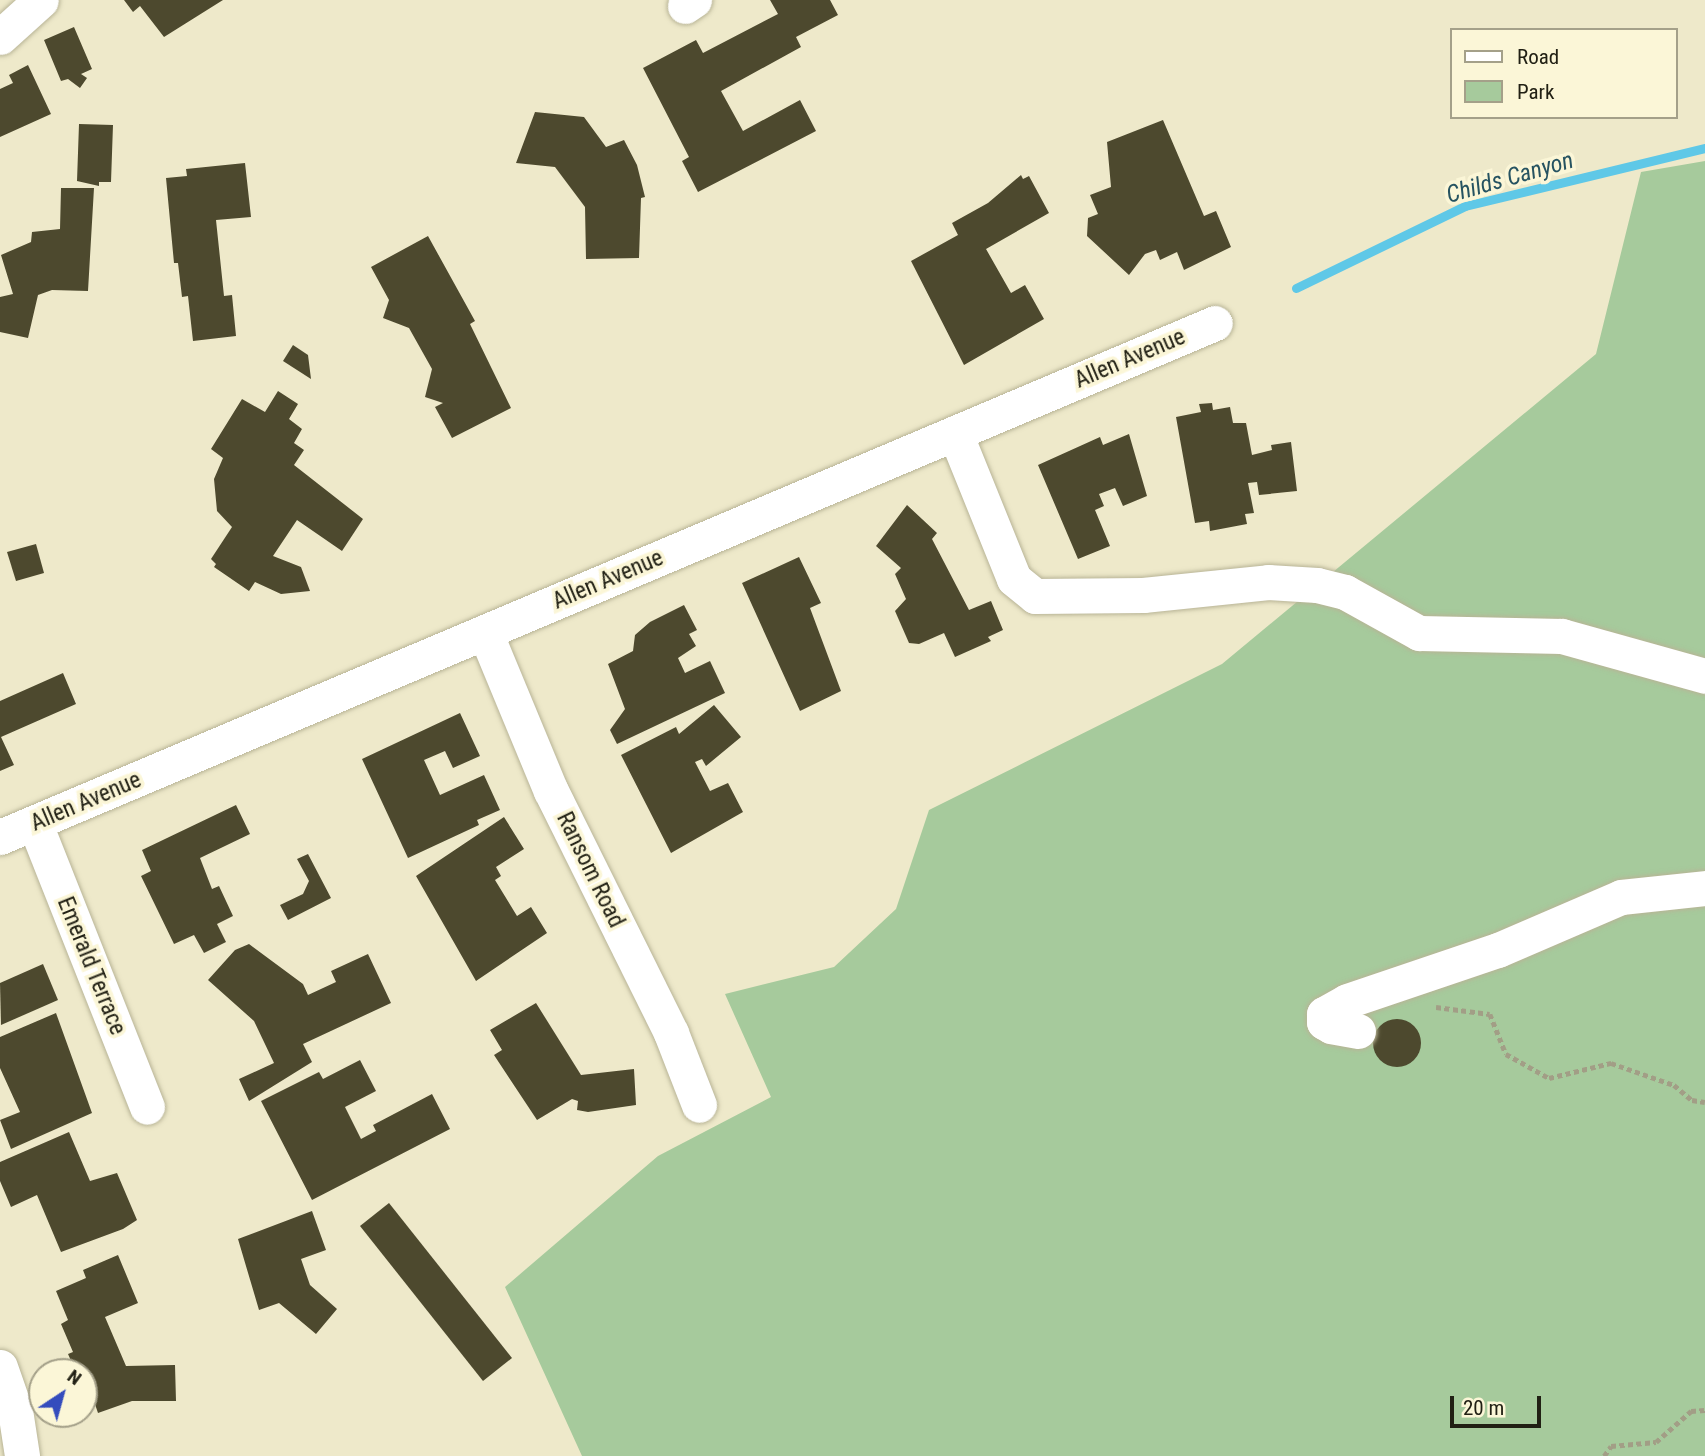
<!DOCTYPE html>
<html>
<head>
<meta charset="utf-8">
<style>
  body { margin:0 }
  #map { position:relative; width:1705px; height:1456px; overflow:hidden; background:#eee9ca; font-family:"Roboto Condensed",sans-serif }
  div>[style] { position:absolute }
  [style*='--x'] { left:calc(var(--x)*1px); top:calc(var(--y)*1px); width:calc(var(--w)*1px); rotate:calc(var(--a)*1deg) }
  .green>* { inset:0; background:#a6ca9c }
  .stream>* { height:9px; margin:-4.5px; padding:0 4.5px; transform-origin:4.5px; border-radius:4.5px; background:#5fc8e7 }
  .building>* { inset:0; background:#4d492e }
  .round { border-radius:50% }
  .path>* { height:4.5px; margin-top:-2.25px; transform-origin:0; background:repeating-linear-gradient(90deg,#a29e86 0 5px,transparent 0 8.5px) }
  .roads { filter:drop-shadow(0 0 2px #b8b496) drop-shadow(0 0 2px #b8b496) }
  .minor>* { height:35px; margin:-17.5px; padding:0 17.5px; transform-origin:17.5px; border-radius:17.5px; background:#fff }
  span { translate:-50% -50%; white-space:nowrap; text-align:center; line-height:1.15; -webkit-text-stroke:7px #fbf6d7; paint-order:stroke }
  .street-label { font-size:23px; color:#212014 }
  .water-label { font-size:24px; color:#265361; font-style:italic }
  .legend { position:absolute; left:1450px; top:28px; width:228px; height:91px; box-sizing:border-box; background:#fbf6d7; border:2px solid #a4a089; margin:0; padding:9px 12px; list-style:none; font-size:21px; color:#212014 }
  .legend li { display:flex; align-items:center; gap:14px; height:35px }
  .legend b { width:35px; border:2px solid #a4a089 }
  .north { position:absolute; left:28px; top:1358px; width:70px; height:70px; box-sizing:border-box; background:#fbf6d7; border:2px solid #a4a089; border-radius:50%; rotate:36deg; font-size:19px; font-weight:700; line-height:28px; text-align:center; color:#212014 }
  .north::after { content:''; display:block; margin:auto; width:24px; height:32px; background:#344cbd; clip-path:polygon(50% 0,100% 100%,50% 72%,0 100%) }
  .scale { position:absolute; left:1450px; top:1396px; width:91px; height:32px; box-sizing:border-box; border:4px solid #212014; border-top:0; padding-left:9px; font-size:21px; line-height:24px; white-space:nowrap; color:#212014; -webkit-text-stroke:5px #fbf6d7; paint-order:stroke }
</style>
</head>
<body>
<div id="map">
  <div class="green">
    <div style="clip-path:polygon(1705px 161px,1705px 1456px,582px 1456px,505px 1287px,658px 1156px,771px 1097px,725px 994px,834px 967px,896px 909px,929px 810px,1222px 664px,1596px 354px,1641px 172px)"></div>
  </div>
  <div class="stream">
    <div style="--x:1296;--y:288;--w:188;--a:-25.9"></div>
    <div style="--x:1465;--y:206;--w:247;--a:-13.6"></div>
  </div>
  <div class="building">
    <div style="clip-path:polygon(124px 0,223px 0,164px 37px,140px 6px,133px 12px)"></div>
    <div style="clip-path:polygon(770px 0,830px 0,838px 15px,796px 37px,801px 47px,721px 91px,743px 131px,800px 100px,816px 131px,698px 192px,682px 161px,689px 157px,643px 68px,696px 40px,703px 53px,778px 14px)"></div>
    <div style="clip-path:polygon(74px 27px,92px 69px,81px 74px,87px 78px,80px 88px,68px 79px,61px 81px,44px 40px)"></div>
    <div style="clip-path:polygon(28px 65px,51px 114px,0 137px,0 89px,13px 83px,9px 75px)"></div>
    <div style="clip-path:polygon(535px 112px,584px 117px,606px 147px,624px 140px,637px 165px,645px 197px,641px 198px,639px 258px,586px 259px,585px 207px,555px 167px,516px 163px)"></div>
    <div style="clip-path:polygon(1163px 120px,1204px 216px,1216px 211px,1231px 247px,1184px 270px,1177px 252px,1160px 260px,1156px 250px,1145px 254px,1129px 275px,1087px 236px,1088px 218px,1098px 214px,1090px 195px,1111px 187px,1107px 142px)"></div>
    <div style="clip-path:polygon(79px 124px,113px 125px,111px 182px,99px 182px,99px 186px,77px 181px)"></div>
    <div style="clip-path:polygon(245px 163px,251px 217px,216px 220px,224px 296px,232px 295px,236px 336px,193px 341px,188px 296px,182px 297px,178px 263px,174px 263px,166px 178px,187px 176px,186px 169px)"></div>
    <div style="clip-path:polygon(1021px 175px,1023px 179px,1029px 176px,1049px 213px,986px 249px,1011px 293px,1025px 285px,1044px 319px,964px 365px,911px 261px,958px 235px,952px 223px,988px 203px)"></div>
    <div style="clip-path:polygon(61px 188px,94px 188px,88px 291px,52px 290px,38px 295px,28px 338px,0 332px,0 297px,13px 294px,1px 255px,31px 242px,32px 232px,60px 229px)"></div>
    <div style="clip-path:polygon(428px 236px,475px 321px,470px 324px,511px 408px,452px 438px,435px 407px,443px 403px,425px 397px,432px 369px,409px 328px,383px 318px,389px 300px,371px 267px)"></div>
    <div style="clip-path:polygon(293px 345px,308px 355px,311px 379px,283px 361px)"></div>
    <div style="clip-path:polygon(278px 391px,298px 404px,289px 419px,302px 429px,294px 443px,304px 450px,294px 465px,363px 519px,342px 551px,297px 520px,273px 556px,301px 567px,310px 591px,281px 594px,255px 582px,249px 591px,214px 567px,216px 564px,211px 559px,232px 527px,217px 511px,214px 479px,223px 458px,211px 449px,242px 399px,265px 412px)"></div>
    <div style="clip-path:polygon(1212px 403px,1213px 410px,1230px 407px,1233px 423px,1246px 423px,1252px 455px,1272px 450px,1271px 445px,1291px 442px,1297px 491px,1259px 495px,1257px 482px,1248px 483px,1254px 513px,1245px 514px,1247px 524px,1210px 531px,1209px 521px,1195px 523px,1176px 417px,1201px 412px,1199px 404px)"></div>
    <div style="clip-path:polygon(1129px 434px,1147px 496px,1123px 506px,1115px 488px,1099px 494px,1104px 506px,1095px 510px,1110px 546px,1078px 559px,1038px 465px,1100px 437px,1103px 445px)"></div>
    <div style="clip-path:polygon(907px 505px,937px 533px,932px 539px,969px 610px,991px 601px,1003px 630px,988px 637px,991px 641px,955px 657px,944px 633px,919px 644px,909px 643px,895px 611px,906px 599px,895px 574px,901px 568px,876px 546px)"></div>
    <div style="clip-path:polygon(36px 544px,44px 573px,16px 581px,7px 552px)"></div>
    <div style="clip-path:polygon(799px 557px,821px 603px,810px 608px,841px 691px,800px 711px,742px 583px)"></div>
    <div style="clip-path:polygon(684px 605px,697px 630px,689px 634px,696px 646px,678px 658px,685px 673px,710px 661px,725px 693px,617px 744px,610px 730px,625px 709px,608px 664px,633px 651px,635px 635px,650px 622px)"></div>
    <div style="clip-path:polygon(63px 673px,76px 704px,1px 737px,14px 765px,0 771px,0 701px)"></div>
    <div style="clip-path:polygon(714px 705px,741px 737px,706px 766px,702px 759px,695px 762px,710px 791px,728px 783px,743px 812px,671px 853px,621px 755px,676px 727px,679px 734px)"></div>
    <div style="clip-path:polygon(460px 713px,480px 756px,453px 768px,445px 751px,424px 760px,440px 795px,484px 775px,500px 810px,477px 820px,479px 825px,408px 858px,362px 759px)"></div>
    <div style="clip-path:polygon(236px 805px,250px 834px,200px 858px,212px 889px,219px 886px,233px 916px,217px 924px,226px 942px,204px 953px,194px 935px,174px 944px,141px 876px,151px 871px,142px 850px)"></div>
    <div style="clip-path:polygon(504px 817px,524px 849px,496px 867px,501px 876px,495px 880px,517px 916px,531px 907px,547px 933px,476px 981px,416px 876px)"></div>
    <div style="clip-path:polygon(308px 854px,331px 898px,288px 920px,280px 905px,303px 894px,309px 881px,297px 859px)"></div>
    <div style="clip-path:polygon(249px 944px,303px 984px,308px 995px,336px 982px,331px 971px,368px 954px,391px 1003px,303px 1044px,312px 1062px,249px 1101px,239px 1079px,274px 1063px,254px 1021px,208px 980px,235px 950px)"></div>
    <div style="clip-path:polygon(43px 964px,58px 1000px,1px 1025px,0 983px)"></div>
    <div style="clip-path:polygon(536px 1003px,581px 1075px,634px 1069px,636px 1105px,588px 1112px,577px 1110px,578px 1101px,572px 1099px,537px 1120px,494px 1055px,502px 1050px,490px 1030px)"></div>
    <div style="clip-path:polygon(56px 1013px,92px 1113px,11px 1149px,0 1120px,20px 1112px,0 1068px,0 1037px)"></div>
    <div class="round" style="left:1373px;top:1019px;width:48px;height:48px"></div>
    <div style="clip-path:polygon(360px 1060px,376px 1091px,345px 1107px,361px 1139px,376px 1131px,373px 1125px,432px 1094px,450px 1129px,312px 1200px,261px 1101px,319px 1072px,323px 1079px)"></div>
    <div style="clip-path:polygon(69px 1132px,90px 1181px,117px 1173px,137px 1220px,123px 1229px,61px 1252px,37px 1195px,11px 1207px,0 1181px,0 1162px)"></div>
    <div style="clip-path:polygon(389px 1203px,512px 1358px,483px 1381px,360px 1226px)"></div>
    <div style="clip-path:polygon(312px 1211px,326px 1250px,301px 1259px,310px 1285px,337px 1309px,316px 1334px,279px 1303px,259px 1310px,238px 1239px)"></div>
    <div style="clip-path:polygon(118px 1255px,138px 1303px,105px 1317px,126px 1366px,175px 1365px,176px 1401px,132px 1401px,98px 1413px,84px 1372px,76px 1372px,68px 1354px,73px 1352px,61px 1324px,68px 1320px,56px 1291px,86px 1278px,83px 1270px)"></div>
  </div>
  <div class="path">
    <div style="--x:1436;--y:1007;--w:54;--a:7.4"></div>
    <div style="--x:1490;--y:1014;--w:43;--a:68.2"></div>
    <div style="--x:1506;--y:1054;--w:49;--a:29.2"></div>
    <div style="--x:1549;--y:1078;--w:64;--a:-13.6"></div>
    <div style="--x:1611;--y:1063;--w:67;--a:19.2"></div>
    <div style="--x:1674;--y:1085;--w:23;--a:40"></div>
    <div style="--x:1692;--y:1100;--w:13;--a:9"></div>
    <div style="--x:1604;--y:1456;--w:12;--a:-55"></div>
    <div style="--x:1611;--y:1446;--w:45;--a:-5.1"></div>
    <div style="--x:1656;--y:1442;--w:47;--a:-41.5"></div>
    <div style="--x:1691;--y:1411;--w:14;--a:-4"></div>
  </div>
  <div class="roads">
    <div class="minor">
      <div style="--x:685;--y:6;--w:11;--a:-34"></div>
      <div style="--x:0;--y:37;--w:55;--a:-42.1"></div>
      <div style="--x:955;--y:433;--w:157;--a:68"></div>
      <div style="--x:1014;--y:579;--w:27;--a:39"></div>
      <div style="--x:1035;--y:596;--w:108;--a:-0.5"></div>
      <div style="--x:1143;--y:595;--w:126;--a:-5.9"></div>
      <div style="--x:1268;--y:582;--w:49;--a:3.5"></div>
      <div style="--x:1317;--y:585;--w:29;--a:14"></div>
      <div style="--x:1345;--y:592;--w:85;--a:29"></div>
      <div style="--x:1419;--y:633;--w:143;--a:1.2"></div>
      <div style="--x:1562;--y:636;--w:148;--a:15.6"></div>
      <div style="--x:485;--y:632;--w:172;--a:67.5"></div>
      <div style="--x:551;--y:791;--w:270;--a:63.6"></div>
      <div style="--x:671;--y:1033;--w:77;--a:68.7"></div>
      <div style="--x:35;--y:824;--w:304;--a:68.4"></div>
      <div style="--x:0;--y:837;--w:1319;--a:-22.93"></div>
      <div style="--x:1358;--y:1031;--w:27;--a:-170"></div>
      <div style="--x:1331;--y:1026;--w:8;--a:-150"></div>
      <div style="--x:1324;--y:1022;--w:8;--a:-90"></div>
      <div style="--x:1324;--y:1014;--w:26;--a:-29"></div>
      <div style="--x:1347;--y:1001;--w:159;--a:-18.7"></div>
      <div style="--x:1498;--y:950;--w:134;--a:-23.3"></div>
      <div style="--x:1621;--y:897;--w:84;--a:-6.1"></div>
      <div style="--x:0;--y:1367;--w:46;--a:70.8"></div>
      <div style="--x:15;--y:1410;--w:47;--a:81.3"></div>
    </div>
  </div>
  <div class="street-label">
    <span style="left:1130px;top:359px;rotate:-23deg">Allen Avenue</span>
    <span style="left:608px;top:580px;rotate:-23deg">Allen Avenue</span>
    <span style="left:86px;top:802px;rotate:-23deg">Allen Avenue</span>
    <span style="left:590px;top:870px;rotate:64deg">Ransom Road</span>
    <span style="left:91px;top:966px;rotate:68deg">Emerald Terrace</span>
  </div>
  <div class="water-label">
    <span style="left:1510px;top:178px;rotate:-16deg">Childs Canyon</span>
  </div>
  <ul class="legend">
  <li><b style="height:9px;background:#fff"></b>Road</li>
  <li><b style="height:19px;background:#a6ca9c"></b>Park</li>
  </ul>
  <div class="north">N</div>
  <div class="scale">20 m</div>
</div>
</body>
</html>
